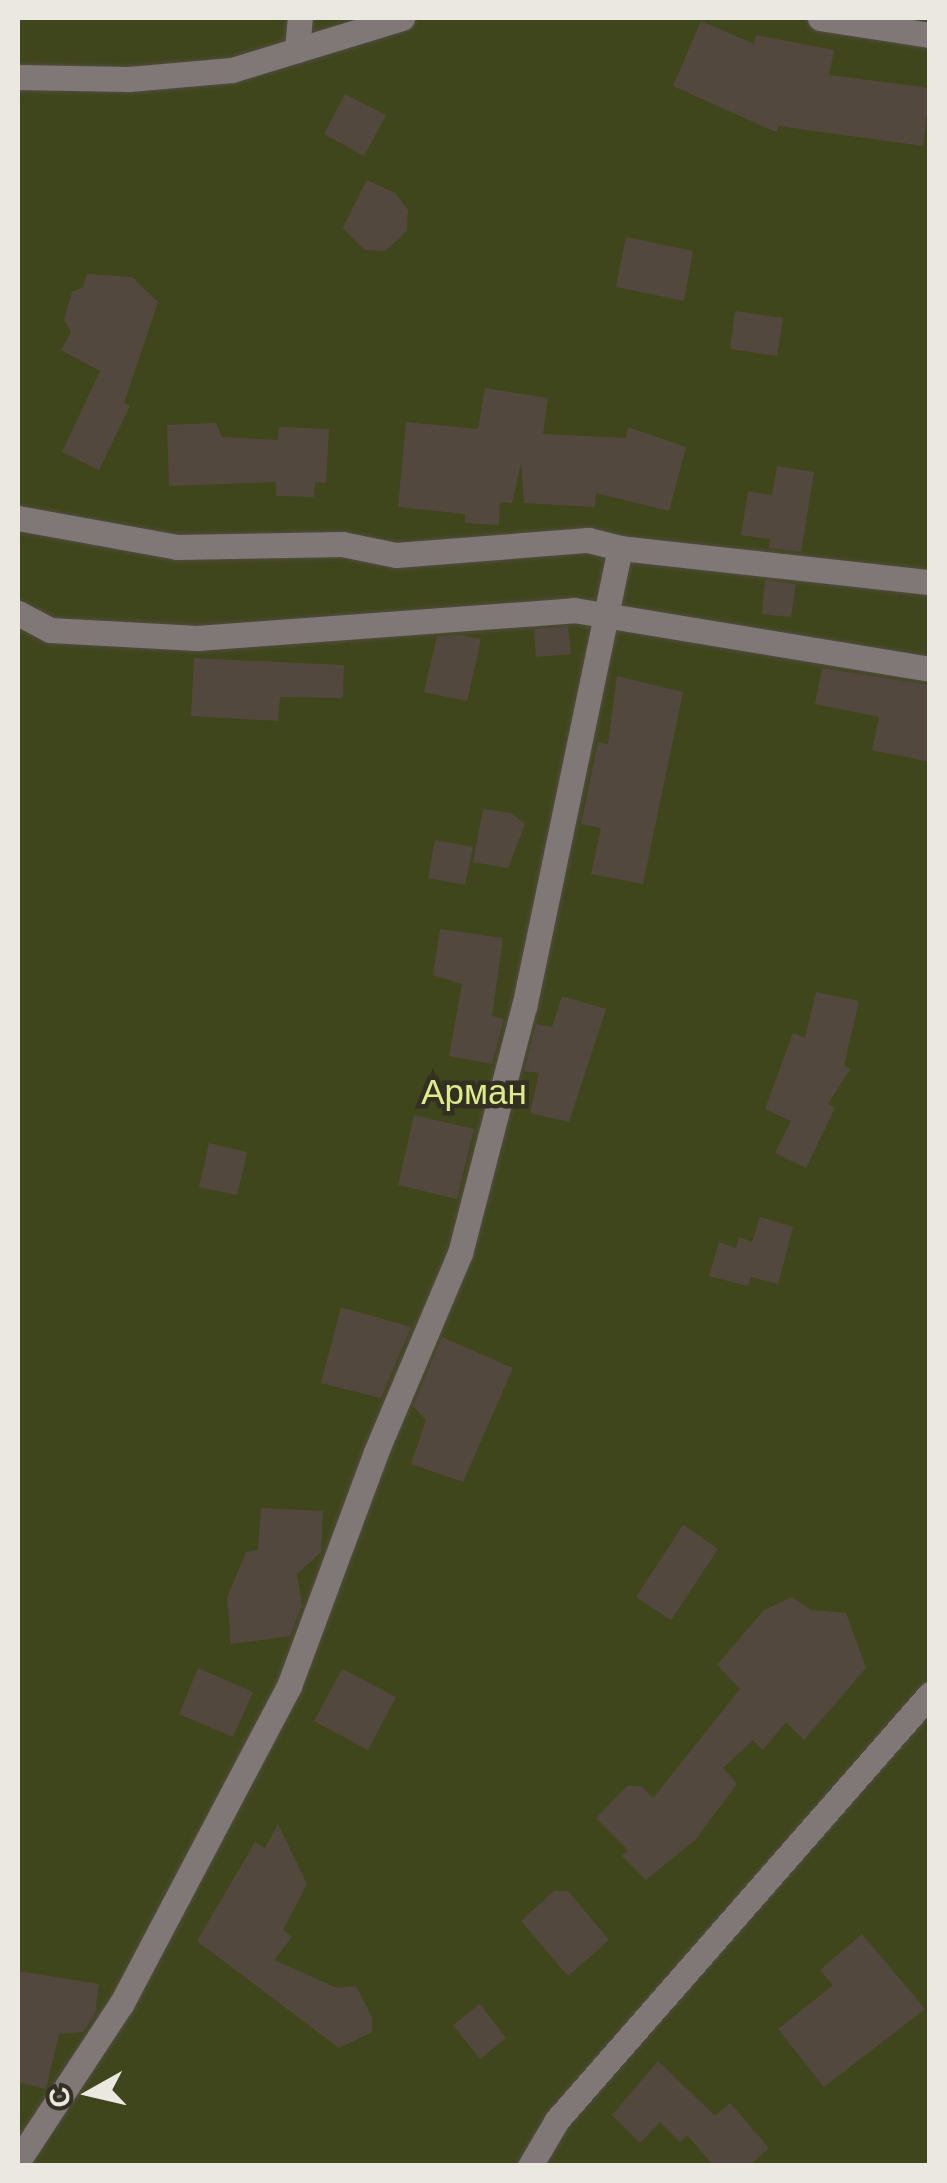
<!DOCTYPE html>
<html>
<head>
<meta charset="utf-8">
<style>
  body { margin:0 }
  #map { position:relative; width:947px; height:2183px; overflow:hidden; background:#333023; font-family:"DM Sans",sans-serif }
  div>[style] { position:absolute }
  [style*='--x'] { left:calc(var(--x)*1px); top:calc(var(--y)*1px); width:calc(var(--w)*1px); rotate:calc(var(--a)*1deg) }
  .green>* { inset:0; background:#40461b }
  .building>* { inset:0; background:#53483e }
  .roads { filter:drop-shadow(0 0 2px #504d41) drop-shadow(0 0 2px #504d41) }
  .minor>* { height:25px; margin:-12.5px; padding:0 12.5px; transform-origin:12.5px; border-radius:12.5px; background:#807877 }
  span { translate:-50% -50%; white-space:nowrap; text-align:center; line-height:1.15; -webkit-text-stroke:9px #333023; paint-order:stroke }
  .park-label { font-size:35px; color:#ddeb89 }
  .frame { position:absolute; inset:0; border:20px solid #eae8e0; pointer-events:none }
  .north { position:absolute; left:40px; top:2043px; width:100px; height:100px; -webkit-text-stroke:8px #333023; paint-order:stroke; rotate:262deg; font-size:28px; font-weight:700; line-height:40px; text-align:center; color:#eae8e0 }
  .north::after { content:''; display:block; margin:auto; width:35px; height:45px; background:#eae8e0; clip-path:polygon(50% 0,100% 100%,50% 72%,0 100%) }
</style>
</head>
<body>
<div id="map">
  <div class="green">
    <div style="clip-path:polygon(18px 18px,929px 18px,929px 2165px,18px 2165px)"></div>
  </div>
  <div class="building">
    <div style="clip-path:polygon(701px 21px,754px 44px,756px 35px,834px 50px,829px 75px,930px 88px,923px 146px,779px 126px,776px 132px,673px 86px)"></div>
    <div style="clip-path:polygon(345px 94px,386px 115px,364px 156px,324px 134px)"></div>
    <div style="clip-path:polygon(367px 180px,395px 193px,408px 210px,407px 231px,385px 251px,365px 250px,343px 228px)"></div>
    <div style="clip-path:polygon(626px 237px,693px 251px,684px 301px,616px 287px)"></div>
    <div style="clip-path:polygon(87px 274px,132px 277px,158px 302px,124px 403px,130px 406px,99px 470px,62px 452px,100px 371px,61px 350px,71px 332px,64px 320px,72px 292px,83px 287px)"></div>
    <div style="clip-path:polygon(735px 311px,783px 318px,777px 356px,730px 349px)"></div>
    <div style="clip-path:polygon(485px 388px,548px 398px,543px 434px,626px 438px,628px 427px,686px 447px,669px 511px,596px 493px,595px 507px,524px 503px,521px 463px,512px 503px,500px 502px,499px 525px,465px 523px,465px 514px,398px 507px,406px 422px,478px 429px)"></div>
    <div style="clip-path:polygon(216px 423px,222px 437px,278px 440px,279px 427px,329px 429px,326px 483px,315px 482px,314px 497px,276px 496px,276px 482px,169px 486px,167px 425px)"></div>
    <div style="clip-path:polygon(777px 466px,814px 472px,801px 552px,769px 548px,770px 539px,741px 535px,748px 491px,772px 495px)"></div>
    <div style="clip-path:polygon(765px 580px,796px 584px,791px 617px,762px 614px)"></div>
    <div style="clip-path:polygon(568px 627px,571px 654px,536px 657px,534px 629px)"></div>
    <div style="clip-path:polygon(461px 635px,481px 639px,467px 701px,424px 692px,437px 636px)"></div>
    <div style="clip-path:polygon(194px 658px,344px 665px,343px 698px,280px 697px,278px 721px,191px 716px)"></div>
    <div style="clip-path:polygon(822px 668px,930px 685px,930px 762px,872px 750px,879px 717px,815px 704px)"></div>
    <div style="clip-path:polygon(617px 676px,683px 692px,643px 884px,591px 874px,601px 828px,581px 824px,598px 742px,608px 744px)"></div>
    <div style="clip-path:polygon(483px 809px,511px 813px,525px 824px,508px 868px,473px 862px)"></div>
    <div style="clip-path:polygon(435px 840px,473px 847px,465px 885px,428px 878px)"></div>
    <div style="clip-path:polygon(440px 929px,503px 938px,492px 1016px,504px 1019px,492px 1064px,449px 1056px,462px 984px,433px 975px)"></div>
    <div style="clip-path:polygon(816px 992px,859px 1001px,844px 1065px,850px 1069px,828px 1104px,835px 1108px,806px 1168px,775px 1153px,791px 1121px,765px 1109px,793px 1033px,805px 1038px)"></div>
    <div style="clip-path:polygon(562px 996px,606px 1009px,569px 1122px,530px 1113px,539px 1073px,524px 1071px,536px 1024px,552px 1027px)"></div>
    <div style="clip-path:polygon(414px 1115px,474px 1129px,457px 1199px,398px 1185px)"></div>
    <div style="clip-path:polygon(209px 1143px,247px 1152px,237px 1195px,199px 1187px)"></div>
    <div style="clip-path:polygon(760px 1217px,793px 1227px,778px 1284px,751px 1277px,748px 1286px,709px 1276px,719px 1242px,736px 1248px,739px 1237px,752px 1242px)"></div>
    <div style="clip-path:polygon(341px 1307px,411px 1327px,381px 1398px,321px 1383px)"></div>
    <div style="clip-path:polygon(442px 1337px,513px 1368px,463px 1482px,411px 1464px,426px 1420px,413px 1406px)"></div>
    <div style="clip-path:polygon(261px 1508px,323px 1511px,321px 1552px,297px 1574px,302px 1605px,290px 1636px,231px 1644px,227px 1598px,246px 1552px,258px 1550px)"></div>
    <div style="clip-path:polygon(683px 1525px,718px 1549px,671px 1620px,636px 1597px)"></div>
    <div style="clip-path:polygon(792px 1597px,811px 1610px,846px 1613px,866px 1668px,804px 1740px,786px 1722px,763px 1750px,753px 1740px,723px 1768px,737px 1784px,695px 1840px,646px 1880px,622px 1856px,628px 1850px,596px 1818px,627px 1786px,641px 1786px,653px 1798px,740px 1689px,717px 1665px,764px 1610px)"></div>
    <div style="clip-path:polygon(198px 1668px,253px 1692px,233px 1737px,179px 1714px)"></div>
    <div style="clip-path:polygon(342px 1669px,396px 1697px,368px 1750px,314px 1721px)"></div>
    <div style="clip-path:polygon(278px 1824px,307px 1884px,283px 1930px,292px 1937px,274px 1960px,337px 1988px,356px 1986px,372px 2018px,372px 2032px,339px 2048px,197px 1941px,255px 1842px,265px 1848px)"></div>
    <div style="clip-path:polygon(554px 1891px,568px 1891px,609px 1940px,568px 1976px,521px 1921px)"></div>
    <div style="clip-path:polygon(862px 1934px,925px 2009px,824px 2087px,778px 2029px,833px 1985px,820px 1970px)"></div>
    <div style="clip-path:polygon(18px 1971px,99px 1984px,95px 2014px,83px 2032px,59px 2034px,46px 2089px,18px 2082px)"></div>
    <div style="clip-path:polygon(480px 2004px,506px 2038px,480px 2059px,453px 2025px)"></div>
    <div style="clip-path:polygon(658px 2061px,715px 2116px,730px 2103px,769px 2148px,749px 2166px,714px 2166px,687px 2135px,680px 2142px,660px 2122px,640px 2143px,612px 2115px)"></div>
  </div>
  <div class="roads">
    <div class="minor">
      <div style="--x:820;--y:18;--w:111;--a:8.8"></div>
      <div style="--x:297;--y:50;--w:32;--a:-85"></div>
      <div style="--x:18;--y:77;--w:111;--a:1"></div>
      <div style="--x:129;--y:79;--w:103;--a:-5"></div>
      <div style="--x:232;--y:70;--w:178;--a:-17"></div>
      <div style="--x:18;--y:518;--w:162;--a:10.3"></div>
      <div style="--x:177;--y:547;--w:165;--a:-1"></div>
      <div style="--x:342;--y:544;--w:55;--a:11.5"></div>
      <div style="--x:396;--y:555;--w:193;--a:-4.5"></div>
      <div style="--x:588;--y:540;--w:33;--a:14"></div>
      <div style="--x:620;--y:548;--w:468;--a:101.8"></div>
      <div style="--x:524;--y:1006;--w:255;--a:104.5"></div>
      <div style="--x:460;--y:1253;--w:216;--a:112.9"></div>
      <div style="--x:376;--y:1452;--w:250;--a:110.4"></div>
      <div style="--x:289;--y:1686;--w:360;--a:117.8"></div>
      <div style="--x:121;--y:2004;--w:188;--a:123.3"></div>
      <div style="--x:620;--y:548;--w:312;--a:6.3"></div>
      <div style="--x:18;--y:613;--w:36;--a:28"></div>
      <div style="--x:50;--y:630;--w:147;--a:3.1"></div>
      <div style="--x:197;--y:638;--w:378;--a:-4.2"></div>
      <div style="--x:574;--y:610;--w:361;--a:9.4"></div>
      <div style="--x:530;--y:2166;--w:53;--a:-59.6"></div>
      <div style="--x:557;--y:2120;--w:566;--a:-48.8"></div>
    </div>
  </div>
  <div class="park-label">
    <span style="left:474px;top:1092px">Арман</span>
  </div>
  <div class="frame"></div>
  <div class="north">С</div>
</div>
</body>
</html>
